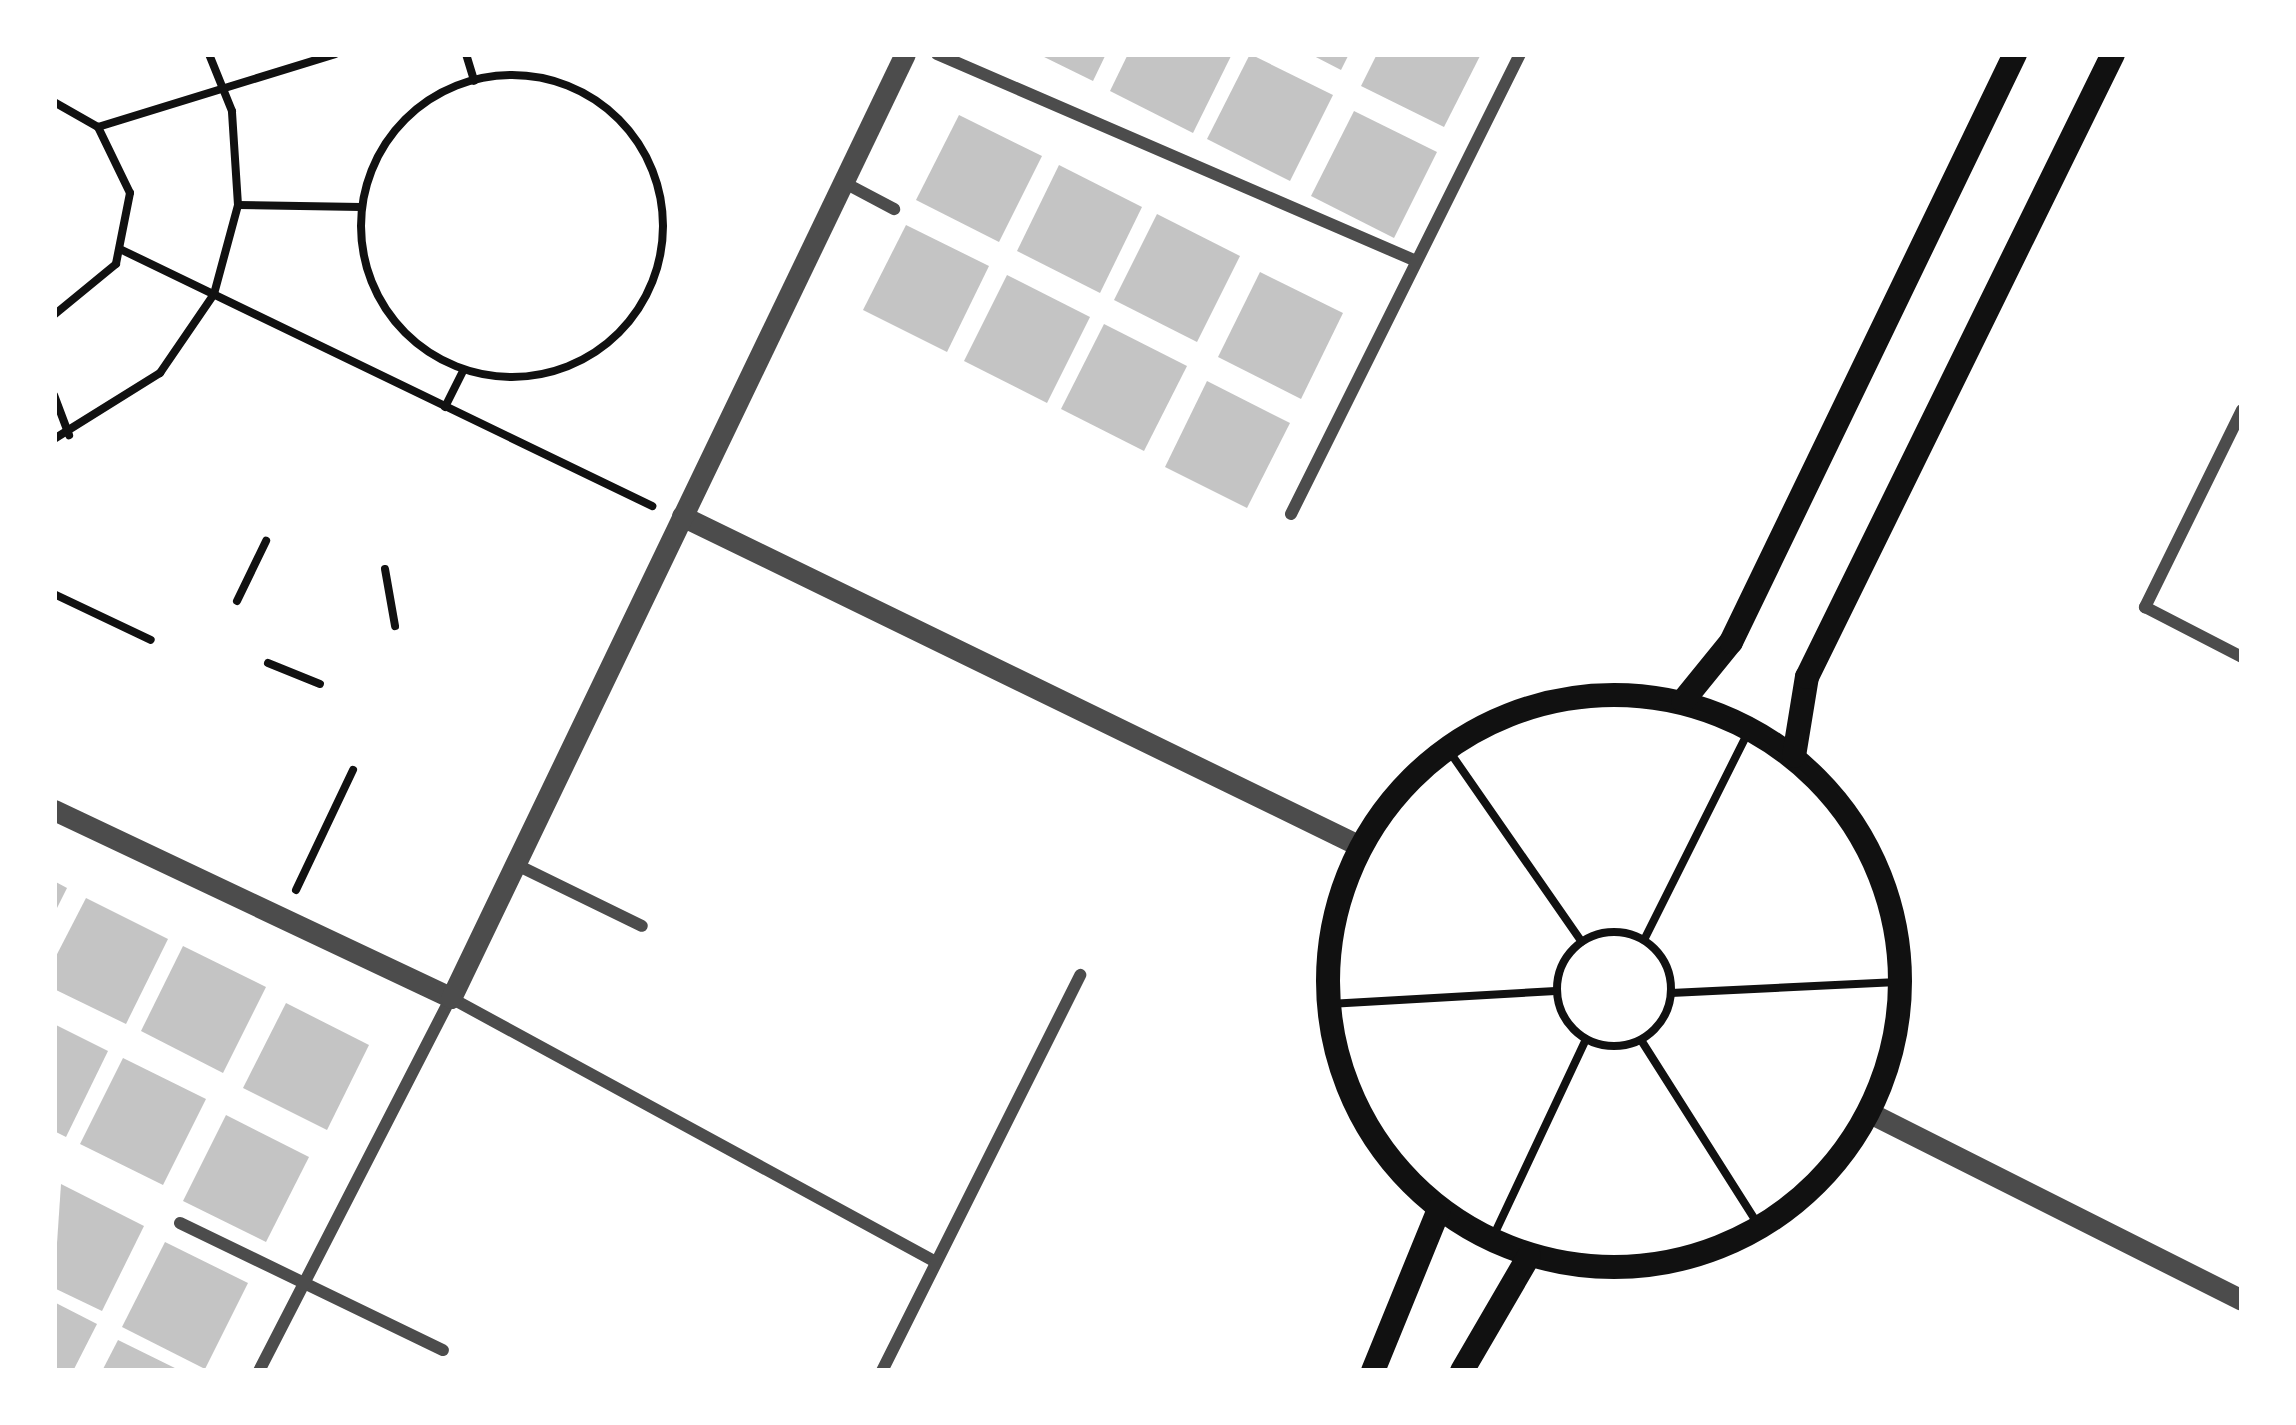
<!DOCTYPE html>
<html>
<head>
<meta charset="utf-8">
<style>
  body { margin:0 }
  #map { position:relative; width:2296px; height:1425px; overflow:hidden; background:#fff; font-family:Literata,serif }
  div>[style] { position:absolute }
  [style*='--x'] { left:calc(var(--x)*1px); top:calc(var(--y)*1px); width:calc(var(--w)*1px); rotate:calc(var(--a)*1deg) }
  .building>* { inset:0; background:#c4c4c4 }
  .path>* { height:8px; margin:-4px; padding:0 4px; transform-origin:4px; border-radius:4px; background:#111 }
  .path>.ring { margin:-4px; padding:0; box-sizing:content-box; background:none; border:8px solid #111; border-radius:50% }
  .minor>* { height:12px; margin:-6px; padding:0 6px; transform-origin:6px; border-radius:6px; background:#4c4c4c }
  .tertiary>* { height:21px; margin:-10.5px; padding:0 10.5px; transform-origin:10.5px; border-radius:10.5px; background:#4c4c4c }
  .secondary>* { height:24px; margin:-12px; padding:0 12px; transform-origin:12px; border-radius:12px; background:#111 }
  .secondary>.ring { margin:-12px; padding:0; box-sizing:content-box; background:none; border:24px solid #111; border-radius:50% }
  span { translate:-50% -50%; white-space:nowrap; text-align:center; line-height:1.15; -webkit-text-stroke:9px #fff; paint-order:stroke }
  .frame { position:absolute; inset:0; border:57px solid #fff; pointer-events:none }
</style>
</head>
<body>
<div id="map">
  <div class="building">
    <div style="clip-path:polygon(1038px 54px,1106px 54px,1093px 81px)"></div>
    <div style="clip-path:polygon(1128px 54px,1232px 54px,1193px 133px,1110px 91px)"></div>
    <div style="clip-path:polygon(1250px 54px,1333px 95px,1290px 181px,1207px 139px)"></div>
    <div style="clip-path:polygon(1310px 54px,1349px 54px,1341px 70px)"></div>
    <div style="clip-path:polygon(1377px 54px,1481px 54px,1444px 127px,1361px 86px)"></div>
    <div style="clip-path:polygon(1354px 111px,1437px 152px,1394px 238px,1311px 196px)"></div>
    <div style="clip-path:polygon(959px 115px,1042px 156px,999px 242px,916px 200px)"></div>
    <div style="clip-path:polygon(1059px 165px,1142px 207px,1100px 293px,1017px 251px)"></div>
    <div style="clip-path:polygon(1157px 214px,1240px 256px,1197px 342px,1114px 300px)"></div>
    <div style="clip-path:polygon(906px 225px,989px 266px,947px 352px,863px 310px)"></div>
    <div style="clip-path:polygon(1260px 272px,1343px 313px,1301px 399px,1218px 357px)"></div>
    <div style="clip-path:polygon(1007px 275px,1090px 317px,1047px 403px,964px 361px)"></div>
    <div style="clip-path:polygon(1104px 324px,1187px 366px,1144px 451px,1061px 409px)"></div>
    <div style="clip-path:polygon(1207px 381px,1290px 423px,1247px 508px,1165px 467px)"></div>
    <div style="clip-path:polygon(54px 881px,67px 888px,54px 914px)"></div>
    <div style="clip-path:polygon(86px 898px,168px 939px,126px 1024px,54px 989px,54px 960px)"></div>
    <div style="clip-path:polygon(183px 946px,266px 987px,223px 1073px,141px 1031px)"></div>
    <div style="clip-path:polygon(286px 1003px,369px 1045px,327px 1130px,243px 1088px)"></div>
    <div style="clip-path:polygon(54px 1024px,108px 1051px,66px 1137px,54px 1131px)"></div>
    <div style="clip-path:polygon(123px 1058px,206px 1099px,163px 1185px,80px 1144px)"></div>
    <div style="clip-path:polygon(226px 1115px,309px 1157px,266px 1242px,183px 1201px)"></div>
    <div style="clip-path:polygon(61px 1184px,144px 1226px,102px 1311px,54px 1288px)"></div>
    <div style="clip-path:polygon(165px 1242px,248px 1283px,205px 1369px,122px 1327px)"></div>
    <div style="clip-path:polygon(54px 1302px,97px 1324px,73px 1371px,54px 1371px)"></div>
    <div style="clip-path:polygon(118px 1340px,181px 1371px,102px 1371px)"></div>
  </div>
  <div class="path">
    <div style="--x:466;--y:54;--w:28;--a:73"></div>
    <div class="ring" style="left:361px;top:75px;width:294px;height:294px"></div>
    <div style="--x:54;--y:102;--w:51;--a:29.6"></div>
    <div style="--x:98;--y:127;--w:73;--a:64.1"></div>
    <div style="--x:130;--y:193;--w:72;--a:101.2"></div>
    <div style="--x:116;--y:264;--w:80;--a:140.6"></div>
    <div style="--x:98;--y:127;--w:248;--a:-17.1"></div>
    <div style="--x:238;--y:205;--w:123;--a:0.9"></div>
    <div style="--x:122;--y:250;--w:589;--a:25.78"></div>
    <div style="--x:54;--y:395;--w:43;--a:69.4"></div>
    <div style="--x:445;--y:407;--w:40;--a:-63.4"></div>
    <div style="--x:54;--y:439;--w:125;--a:-31.9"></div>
    <div style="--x:160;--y:373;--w:96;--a:-55.6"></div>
    <div style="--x:214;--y:294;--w:92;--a:-74.9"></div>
    <div style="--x:238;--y:205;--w:94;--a:-93.7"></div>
    <div style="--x:232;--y:111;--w:61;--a:-112"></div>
    <div style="--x:385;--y:569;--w:58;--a:80"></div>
    <div style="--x:54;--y:594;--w:107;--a:25.4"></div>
    <div style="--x:237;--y:601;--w:67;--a:-64.2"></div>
    <div style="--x:268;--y:663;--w:56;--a:22"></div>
    <div style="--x:1447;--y:748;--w:236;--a:55.2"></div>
    <div style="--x:296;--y:890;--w:133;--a:-64.6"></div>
    <div class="ring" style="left:1557px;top:932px;width:106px;height:106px"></div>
    <div style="--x:1644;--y:940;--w:237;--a:-63.4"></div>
    <div style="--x:1671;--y:993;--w:227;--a:-2.8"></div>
    <div style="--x:1329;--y:1004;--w:227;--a:-3.3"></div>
    <div style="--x:1641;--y:1040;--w:224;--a:57.6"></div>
    <div style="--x:1492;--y:1239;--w:221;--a:-64.8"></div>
  </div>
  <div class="minor">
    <div style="--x:937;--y:54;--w:522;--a:23.37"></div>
    <div style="--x:843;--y:182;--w:58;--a:27.9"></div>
    <div style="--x:2242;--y:410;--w:220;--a:116.2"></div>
    <div style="--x:2145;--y:607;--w:109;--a:27.3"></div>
    <div style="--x:1291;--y:514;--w:514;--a:-63.53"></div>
    <div style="--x:515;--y:864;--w:141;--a:26"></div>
    <div style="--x:180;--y:1223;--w:292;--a:25.8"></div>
    <div style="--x:259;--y:1371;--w:420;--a:-62.8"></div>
    <div style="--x:451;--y:998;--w:552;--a:28.56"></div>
    <div style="--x:882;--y:1371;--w:443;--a:-63.4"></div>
  </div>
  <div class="tertiary">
    <div style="--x:682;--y:516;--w:754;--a:25.95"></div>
    <div style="--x:54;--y:810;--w:439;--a:25.3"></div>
    <div style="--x:451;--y:998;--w:1047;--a:-64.32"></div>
    <div style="--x:1870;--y:1113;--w:416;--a:26.7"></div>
  </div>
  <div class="secondary">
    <div class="ring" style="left:1328px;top:695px;width:548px;height:548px"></div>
    <div style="--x:1683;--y:701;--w:76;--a:-50.9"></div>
    <div style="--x:1731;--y:642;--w:653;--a:-64.22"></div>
    <div style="--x:1794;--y:756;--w:80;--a:-80.7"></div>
    <div style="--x:1807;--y:677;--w:694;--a:-63.84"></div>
    <div style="--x:1373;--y:1371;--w:175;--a:-67.8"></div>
    <div style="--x:1462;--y:1371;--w:133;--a:-59.8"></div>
  </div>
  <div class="frame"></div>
</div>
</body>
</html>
